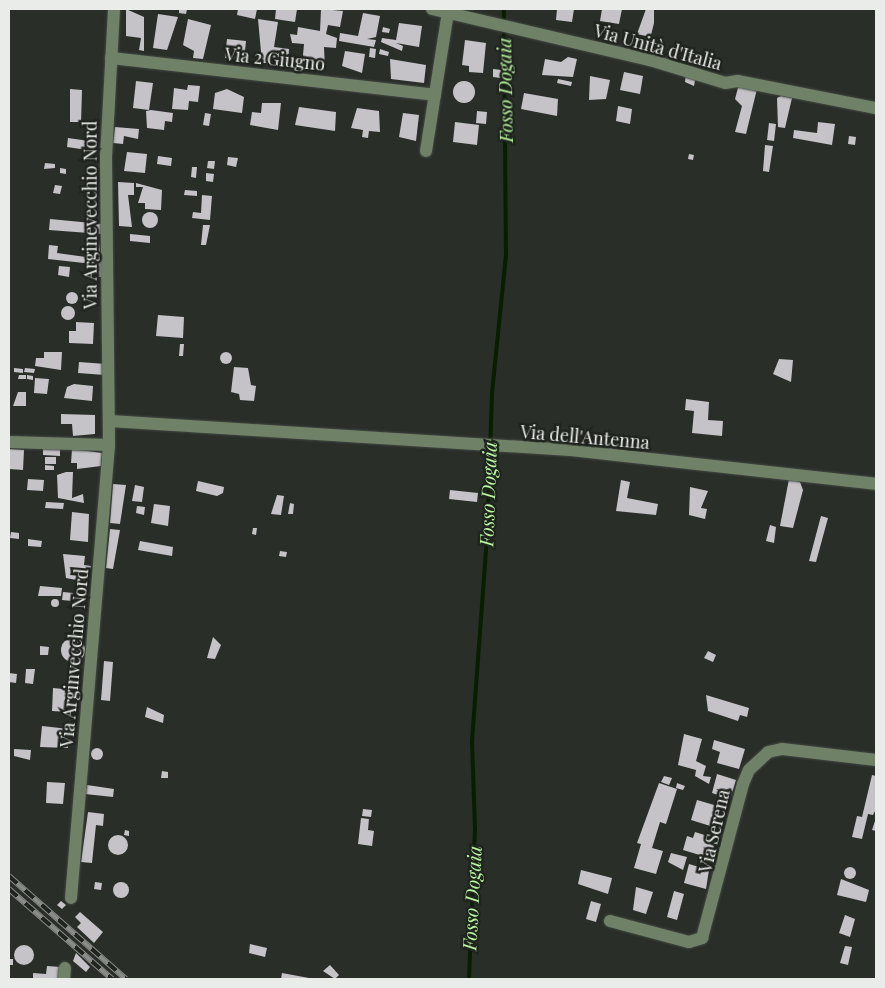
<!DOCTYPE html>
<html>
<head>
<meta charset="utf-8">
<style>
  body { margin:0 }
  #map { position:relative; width:885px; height:988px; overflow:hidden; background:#2a2e29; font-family:"Playfair Display",serif }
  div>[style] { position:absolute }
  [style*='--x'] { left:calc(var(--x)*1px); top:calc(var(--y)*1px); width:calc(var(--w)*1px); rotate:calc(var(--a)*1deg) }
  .stream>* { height:4px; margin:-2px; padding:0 2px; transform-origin:2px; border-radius:2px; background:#091e01 }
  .building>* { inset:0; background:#c5c2c8 }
  .round { border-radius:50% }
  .roads { filter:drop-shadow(0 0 1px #454944) drop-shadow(0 0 1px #454944) }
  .minor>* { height:12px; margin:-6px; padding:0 6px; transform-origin:6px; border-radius:6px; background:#6f8267 }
  .rail>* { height:5.5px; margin-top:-2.75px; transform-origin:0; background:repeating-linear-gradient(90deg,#20241f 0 11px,#898c88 0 22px); box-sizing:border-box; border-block:1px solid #898c88 }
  span { translate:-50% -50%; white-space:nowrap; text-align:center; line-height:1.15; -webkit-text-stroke:5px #20241f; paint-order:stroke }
  .street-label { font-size:18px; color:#eaece9 }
  .water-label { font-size:19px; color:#b9f69f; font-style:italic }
  .frame { position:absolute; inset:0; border:10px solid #eaece9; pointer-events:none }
</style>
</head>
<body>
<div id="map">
  <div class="stream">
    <div style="--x:469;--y:979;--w:151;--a:-87.7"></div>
    <div style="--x:475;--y:828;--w:87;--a:-92"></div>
    <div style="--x:472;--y:741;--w:204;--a:-85.8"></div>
    <div style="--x:487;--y:538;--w:145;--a:-88"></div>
    <div style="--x:492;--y:393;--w:138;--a:-84.2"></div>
    <div style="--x:506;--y:256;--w:247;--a:-90.5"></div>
  </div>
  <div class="building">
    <div style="clip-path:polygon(126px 9px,144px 17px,144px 51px,139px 50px,141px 38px,126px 36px)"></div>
    <div style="clip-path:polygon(179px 9px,187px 9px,186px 14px,179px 13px)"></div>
    <div style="clip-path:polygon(238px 9px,257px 9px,255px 19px,237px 15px)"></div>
    <div style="clip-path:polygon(276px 9px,297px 9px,295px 22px,275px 19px)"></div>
    <div style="clip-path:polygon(321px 9px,343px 11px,340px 27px,328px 25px,326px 34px,337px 38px,336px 48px,324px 47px,325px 69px,302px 66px,304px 44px,292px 43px,290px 34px,297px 35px,298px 27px,320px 31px)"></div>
    <div style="clip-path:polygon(557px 9px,574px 9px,572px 22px,556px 20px)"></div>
    <div style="clip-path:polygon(602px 9px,622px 9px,619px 24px,600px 21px)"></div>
    <div style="clip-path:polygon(646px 9px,654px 9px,654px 23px,651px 35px,646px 36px,637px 34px)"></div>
    <div style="clip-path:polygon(363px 13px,380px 16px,376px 37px,367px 39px,376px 40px,374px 47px,339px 41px,340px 33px,358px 36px)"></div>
    <div style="clip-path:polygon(158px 14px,178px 17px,167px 50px,153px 48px)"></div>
    <div style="clip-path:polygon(188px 19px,211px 25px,203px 59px,193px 58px,194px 51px,183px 45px)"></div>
    <div style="clip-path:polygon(258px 19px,278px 22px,274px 47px,289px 49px,288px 63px,262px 63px)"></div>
    <div style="clip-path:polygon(399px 23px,422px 26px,419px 47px,396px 43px,403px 46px,402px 51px,381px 42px,382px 38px,396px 40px)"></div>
    <div style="clip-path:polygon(383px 27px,390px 29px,389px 33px,382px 32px)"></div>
    <div style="clip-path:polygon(227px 39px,246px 41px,244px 60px,225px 58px)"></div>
    <div style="clip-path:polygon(465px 40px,486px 43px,483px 73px,469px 72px,469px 66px,462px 65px)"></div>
    <div style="clip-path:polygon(370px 48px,376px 49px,375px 58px,369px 57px)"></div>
    <div style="clip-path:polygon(380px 49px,389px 52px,388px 56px,379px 54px)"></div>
    <div style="clip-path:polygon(345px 51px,365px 54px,362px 73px,342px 66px)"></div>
    <div style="clip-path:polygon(568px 57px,577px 59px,573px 77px,542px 75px,545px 59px,561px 62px)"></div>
    <div style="clip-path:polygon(390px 59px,426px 65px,424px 83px,391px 79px)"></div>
    <div style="clip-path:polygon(493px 69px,502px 70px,501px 78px,493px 77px)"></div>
    <div style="clip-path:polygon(624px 72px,643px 76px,640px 94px,620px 90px)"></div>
    <div style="clip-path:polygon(686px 73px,696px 75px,694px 86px,685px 82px)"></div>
    <div style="clip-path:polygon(590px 76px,610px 80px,606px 99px,589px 100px)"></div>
    <div style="clip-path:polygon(558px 79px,572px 82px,571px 86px,557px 83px)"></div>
    <div class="round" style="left:453px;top:81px;width:22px;height:22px"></div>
    <div style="clip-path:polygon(136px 81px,153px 83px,149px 110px,133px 108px)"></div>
    <div style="clip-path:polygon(739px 84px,757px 89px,746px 134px,735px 132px,742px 106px,735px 99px)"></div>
    <div style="clip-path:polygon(188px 85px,200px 86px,198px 102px,189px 101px,188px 110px,172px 109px,174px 88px,187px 90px)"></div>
    <div style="clip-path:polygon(70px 89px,82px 90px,81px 122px,70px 122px)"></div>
    <div style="clip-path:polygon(227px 89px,244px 97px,242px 113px,213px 109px,215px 93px)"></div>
    <div style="clip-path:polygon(524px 93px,558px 99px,557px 116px,521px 109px)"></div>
    <div style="clip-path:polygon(781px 96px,792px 98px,785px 128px,778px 127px,777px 98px)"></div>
    <div style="clip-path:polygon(262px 103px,281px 103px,278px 130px,250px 125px,252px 112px,261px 113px)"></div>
    <div style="clip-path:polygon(618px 106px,632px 109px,630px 124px,616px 121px)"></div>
    <div style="clip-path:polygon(299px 107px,336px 112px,335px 131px,295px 125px)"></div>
    <div style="clip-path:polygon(357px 108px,379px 111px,380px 132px,369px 131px,368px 138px,362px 137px,363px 130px,351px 128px)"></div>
    <div style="clip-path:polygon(151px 110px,173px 113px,172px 122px,165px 121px,164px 130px,147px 128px,146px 111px)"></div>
    <div style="clip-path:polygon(477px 111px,487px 112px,486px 124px,476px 123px)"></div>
    <div style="clip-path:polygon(205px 113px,211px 114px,209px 126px,203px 125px)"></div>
    <div style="clip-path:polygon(403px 113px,419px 115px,416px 141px,399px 137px)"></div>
    <div style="clip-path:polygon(455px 122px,479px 125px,477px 145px,453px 142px)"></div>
    <div style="clip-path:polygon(818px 122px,835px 124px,832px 145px,793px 138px,794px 130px,817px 133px)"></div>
    <div style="clip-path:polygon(769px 123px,776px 124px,774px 141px,767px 140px)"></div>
    <div style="clip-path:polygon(115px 127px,139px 129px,138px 139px,124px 136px,123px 144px,113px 143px)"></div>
    <div style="clip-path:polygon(849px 136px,856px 137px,855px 145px,848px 144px)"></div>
    <div style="clip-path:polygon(68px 138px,96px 142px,94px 151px,67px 147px)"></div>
    <div style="clip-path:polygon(765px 145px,773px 146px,769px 172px,763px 171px)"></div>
    <div style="clip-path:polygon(127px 152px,147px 154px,145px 173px,124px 171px)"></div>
    <div style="clip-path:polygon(689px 154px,694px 155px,693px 160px,688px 159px)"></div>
    <div style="clip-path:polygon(158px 156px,172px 158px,171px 166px,157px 164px)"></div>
    <div style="clip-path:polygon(228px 157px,238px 158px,236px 167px,227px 165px)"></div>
    <div style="clip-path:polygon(208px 161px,215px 161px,214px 169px,207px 168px)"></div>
    <div style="clip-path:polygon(45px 163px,55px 164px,55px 168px,44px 169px)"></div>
    <div style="clip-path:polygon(192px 167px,197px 167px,196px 178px,191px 177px)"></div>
    <div style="clip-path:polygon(60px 168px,66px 169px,66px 174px,60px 173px)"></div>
    <div style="clip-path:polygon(206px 173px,214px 174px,213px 182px,206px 181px)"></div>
    <div style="clip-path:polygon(118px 182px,134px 183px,134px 195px,128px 195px,132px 227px,119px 226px)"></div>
    <div style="clip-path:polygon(136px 183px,162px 190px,161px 210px,145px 209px,145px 203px,138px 203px,143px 187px,136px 187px)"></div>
    <div style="clip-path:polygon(55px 185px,62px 186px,60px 194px,53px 193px)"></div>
    <div style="clip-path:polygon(185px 190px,197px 191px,197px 196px,184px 195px)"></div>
    <div style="clip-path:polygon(202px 195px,212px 196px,210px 220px,192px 218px,193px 212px,201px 213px)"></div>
    <div class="round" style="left:142px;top:212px;width:16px;height:16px"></div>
    <div style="clip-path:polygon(50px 219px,102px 224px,102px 234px,49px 230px)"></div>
    <div style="clip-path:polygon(203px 225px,210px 225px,206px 245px,201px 245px)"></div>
    <div style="clip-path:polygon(130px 234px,150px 236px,150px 243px,130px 241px)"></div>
    <div style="clip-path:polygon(99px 242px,104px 277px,93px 277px,93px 264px,48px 259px,49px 245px,58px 246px,57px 253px,93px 258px)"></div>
    <div style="clip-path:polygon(59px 266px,70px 267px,69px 277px,58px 275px)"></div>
    <div class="round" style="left:66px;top:292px;width:12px;height:12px"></div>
    <div class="round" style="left:61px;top:306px;width:14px;height:14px"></div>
    <div style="clip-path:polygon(158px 315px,184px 317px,183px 338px,156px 336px)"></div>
    <div style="clip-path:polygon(76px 322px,94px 323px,93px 344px,69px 343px,69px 331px,76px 331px)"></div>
    <div style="clip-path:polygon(180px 344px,184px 344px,183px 356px,179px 356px)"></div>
    <div class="round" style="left:220px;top:352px;width:12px;height:12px"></div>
    <div style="clip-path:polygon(44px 352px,62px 352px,61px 370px,35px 366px,36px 358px,44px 358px)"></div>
    <div style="clip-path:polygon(779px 359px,793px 360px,791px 382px,773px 374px)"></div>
    <div style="clip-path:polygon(79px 362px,106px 364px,105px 375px,78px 373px)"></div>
    <div style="clip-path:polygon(234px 367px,248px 368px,251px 385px,256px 386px,254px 401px,240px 400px,239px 394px,231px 392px)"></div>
    <div style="clip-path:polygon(14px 368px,23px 369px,23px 373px,14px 372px)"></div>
    <div style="clip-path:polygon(25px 368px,35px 369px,34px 373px,24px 372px)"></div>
    <div style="clip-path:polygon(19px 375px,26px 375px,26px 379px,18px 379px)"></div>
    <div style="clip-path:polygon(27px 375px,33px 376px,33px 380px,27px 379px)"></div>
    <div style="clip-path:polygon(35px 378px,49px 379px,47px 394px,34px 393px)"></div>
    <div style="clip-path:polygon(74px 384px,93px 386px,92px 401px,64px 398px,67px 387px)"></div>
    <div style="clip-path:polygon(18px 392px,26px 392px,26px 406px,13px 406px)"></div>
    <div style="clip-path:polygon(686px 399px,709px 402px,708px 420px,723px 421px,722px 436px,692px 433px,694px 411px,685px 410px)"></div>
    <div style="clip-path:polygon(61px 414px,95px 415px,95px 434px,73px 436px,72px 424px,61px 424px)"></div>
    <div style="clip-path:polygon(43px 448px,60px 449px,60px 456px,43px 455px)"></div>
    <div style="clip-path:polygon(9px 449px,24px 450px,23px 470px,9px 469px)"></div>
    <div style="clip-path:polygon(72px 449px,102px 453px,101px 466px,77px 469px,77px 463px,71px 463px)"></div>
    <div style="clip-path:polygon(45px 457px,56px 457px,56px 464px,45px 464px)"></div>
    <div style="clip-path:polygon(45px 465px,54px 466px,54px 470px,45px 470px)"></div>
    <div style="clip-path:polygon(66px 472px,73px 472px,72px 498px,83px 494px,84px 503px,58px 498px,57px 475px)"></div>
    <div style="clip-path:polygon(28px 479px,44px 480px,43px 491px,27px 490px)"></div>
    <div style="clip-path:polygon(789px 479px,800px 482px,803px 490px,793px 528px,780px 526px)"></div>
    <div style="clip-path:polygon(621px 480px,630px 482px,627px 498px,658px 504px,656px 515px,616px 511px)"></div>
    <div style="clip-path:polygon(198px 481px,224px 487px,223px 493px,217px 496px,196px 491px)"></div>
    <div style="clip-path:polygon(113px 484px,126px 485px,120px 524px,110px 523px)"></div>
    <div style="clip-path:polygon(135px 485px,144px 487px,142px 502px,132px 501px)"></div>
    <div style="clip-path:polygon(690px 487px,708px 491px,701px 508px,707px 509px,705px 519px,689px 515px)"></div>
    <div style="clip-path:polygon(450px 490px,478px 493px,477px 502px,449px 499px)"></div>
    <div style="clip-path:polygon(277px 495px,284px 496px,281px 515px,271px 514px)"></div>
    <div style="clip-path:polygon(46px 502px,64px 503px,63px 509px,45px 508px)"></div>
    <div style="clip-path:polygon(290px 503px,294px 504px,293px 514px,288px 514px)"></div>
    <div style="clip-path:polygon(154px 504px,170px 506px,168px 526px,151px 523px)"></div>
    <div style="clip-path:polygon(137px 506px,145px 507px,144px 515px,136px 513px)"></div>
    <div style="clip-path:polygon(72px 512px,89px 514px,88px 542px,70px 540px)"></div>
    <div style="clip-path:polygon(821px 516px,828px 518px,816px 562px,809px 561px)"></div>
    <div style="clip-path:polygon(770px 525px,776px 527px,774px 543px,766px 541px)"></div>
    <div style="clip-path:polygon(253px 528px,257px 528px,256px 535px,252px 534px)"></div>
    <div style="clip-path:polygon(110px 529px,120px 530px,113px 569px,106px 568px)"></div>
    <div style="clip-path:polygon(11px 532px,19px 533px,19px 539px,10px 538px)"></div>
    <div style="clip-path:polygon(28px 539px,42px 541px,41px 547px,28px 546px)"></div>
    <div style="clip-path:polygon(140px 541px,173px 547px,172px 556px,138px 550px)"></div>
    <div style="clip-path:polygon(280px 551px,287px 552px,286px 557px,279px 556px)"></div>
    <div style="clip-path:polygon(63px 554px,85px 556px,84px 565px,91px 566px,87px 582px,66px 578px)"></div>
    <div style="clip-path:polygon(40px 586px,62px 588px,61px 596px,38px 596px)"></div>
    <div style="clip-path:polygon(63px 592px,73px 593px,72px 601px,62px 600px)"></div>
    <div class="round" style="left:51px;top:599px;width:8px;height:8px"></div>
    <div style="clip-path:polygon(213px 637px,221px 645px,215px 659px,207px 658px)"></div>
    <div class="round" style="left:61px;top:638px;width:24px;height:24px"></div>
    <div style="clip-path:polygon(40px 646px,49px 647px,48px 655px,40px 655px)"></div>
    <div style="clip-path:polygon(708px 651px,716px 655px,713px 662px,704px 658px)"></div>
    <div style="clip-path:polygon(104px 661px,113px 662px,110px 701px,101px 700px)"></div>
    <div style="clip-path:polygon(26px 669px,35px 669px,33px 684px,25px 683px)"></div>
    <div style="clip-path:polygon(9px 673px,17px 674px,16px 683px,9px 682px)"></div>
    <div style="clip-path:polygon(53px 688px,73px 690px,69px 712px,52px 711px)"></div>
    <div style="clip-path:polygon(706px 695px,749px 708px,747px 717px,740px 715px,738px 721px,708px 711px)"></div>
    <div style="clip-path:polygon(147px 707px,164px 715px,163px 723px,145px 717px)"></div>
    <div style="clip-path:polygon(42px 726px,69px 729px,68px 748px,40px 747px)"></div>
    <div style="clip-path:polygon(684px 734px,702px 739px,696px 761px,706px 766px,703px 776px,711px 777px,709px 784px,695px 776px,696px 770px,678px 765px)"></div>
    <div style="clip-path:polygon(714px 740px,745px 749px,739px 769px,717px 763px,720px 752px,712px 749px)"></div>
    <div class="round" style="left:91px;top:748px;width:12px;height:12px"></div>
    <div style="clip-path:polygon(14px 749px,31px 750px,30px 760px,14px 756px)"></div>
    <div style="clip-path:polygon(162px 771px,168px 772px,168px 778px,161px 778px)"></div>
    <div style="clip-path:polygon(717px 774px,736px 780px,730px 799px,712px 793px)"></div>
    <div style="clip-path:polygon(872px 775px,876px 776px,876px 809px,873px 815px,868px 814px,862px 839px,852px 837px,857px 816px,862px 817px)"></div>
    <div style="clip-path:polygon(664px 776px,672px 778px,669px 785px,661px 782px)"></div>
    <div style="clip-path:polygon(47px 782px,65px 783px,63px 804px,46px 803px)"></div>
    <div style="clip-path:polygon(659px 783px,677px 789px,666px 824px,660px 822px,652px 848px,663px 851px,656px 874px,634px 868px,641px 844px,637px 843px)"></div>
    <div style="clip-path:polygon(677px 783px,685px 786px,683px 790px,676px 788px)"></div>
    <div style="clip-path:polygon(87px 785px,114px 789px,113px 797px,85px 794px)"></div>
    <div style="clip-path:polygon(697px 800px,721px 807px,720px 829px,691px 820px)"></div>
    <div style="clip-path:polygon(363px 809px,372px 810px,371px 817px,362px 816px)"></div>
    <div style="clip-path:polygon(88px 812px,104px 814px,103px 826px,96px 825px,92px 863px,81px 862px)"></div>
    <div style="clip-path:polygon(361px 818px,369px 819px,368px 830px,374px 831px,372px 846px,358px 844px)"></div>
    <div style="clip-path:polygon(876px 818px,876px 831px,872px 830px)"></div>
    <div style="clip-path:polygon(125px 830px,129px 831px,129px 836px,124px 835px)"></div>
    <div style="clip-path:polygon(695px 832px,714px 838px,713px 859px,683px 850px,687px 836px,693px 838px)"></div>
    <div class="round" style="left:108px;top:835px;width:20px;height:20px"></div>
    <div style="clip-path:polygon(671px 853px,687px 857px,683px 870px,668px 862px)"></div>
    <div style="clip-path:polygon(689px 864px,709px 870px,706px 889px,684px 883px)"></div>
    <div class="round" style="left:844px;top:867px;width:12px;height:12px"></div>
    <div style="clip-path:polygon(581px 870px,612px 878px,608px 894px,578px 884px)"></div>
    <div style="clip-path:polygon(841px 879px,869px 890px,866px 902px,837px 895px)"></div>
    <div style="clip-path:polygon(95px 882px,102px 883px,101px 890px,94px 889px)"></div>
    <div class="round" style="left:113px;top:882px;width:16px;height:16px"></div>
    <div style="clip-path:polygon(636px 887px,653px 892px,646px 914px,633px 910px)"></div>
    <div style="clip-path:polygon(674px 891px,684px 894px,677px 920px,667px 917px)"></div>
    <div style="clip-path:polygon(61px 901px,66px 905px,62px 909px,57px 905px)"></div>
    <div style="clip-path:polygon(591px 901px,601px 904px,596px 922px,586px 919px)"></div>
    <div style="clip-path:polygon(80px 912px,103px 932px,94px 943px,77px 927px,81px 923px,75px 917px)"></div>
    <div style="clip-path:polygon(845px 915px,855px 919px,850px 937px,839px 933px)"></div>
    <div style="clip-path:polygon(250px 944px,267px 948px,265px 957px,249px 953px)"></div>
    <div class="round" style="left:14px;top:945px;width:20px;height:20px"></div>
    <div style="clip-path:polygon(845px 946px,852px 947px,848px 965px,840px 963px)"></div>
    <div style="clip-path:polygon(76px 953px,90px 967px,86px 972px,73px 961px)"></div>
    <div style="clip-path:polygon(9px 959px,13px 959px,13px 965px,9px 965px)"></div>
    <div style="clip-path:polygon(330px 965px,339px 975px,335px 979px,323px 971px)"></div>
    <div style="clip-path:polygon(47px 966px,61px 967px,60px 979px,33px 979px,33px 973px,46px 974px)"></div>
    <div style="clip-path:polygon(282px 973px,309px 978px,309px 979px,281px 979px)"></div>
  </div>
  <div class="roads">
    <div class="minor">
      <div style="--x:432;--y:9;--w:224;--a:13.2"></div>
      <div style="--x:650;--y:60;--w:78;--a:17"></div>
      <div style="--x:725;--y:83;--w:13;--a:-9"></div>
      <div style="--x:738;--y:81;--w:141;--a:11.1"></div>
      <div style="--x:111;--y:58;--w:326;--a:6.5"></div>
      <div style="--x:426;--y:151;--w:141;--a:-81"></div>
      <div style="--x:110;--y:421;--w:461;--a:3.6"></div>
      <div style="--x:570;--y:450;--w:308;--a:6.3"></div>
      <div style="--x:9;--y:442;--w:100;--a:1.7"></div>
      <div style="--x:71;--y:898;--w:455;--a:-85.2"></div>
      <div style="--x:109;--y:445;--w:288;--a:-90.6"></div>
      <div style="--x:106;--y:157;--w:148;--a:-86.9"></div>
      <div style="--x:610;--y:921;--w:82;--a:14.9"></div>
      <div style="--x:689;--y:942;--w:14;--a:-17"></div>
      <div style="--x:702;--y:938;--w:159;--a:-75.1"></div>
      <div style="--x:743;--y:784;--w:15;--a:-67"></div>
      <div style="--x:749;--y:770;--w:26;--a:-43"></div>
      <div style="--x:768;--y:752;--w:14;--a:-12"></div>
      <div style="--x:782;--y:749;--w:95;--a:6.7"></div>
      <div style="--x:64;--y:979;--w:11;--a:-85"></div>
    </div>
  </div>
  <div class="rail">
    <div style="--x:9;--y:876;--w:156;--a:41.4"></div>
    <div style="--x:9;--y:889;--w:137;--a:41.1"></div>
  </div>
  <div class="street-label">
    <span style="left:658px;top:47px;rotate:15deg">Via Unità d'Italia</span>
    <span style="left:275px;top:59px;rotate:6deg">Via 2 Giugno</span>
    <span style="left:90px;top:215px;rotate:-90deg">Via Arginevecchio Nord</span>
    <span style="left:585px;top:437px;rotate:5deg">Via dell'Antenna</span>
    <span style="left:74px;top:658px;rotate:-85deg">Via Arginvecchio Nord</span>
    <span style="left:714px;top:831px;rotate:-77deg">Via Serena</span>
  </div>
  <div class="water-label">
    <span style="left:505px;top:90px;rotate:-91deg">Fosso Dogaia</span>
    <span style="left:488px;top:494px;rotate:-88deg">Fosso Dogaia</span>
    <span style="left:472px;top:898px;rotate:-87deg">Fosso Dogaia</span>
  </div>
  <div class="frame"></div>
</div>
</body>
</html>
